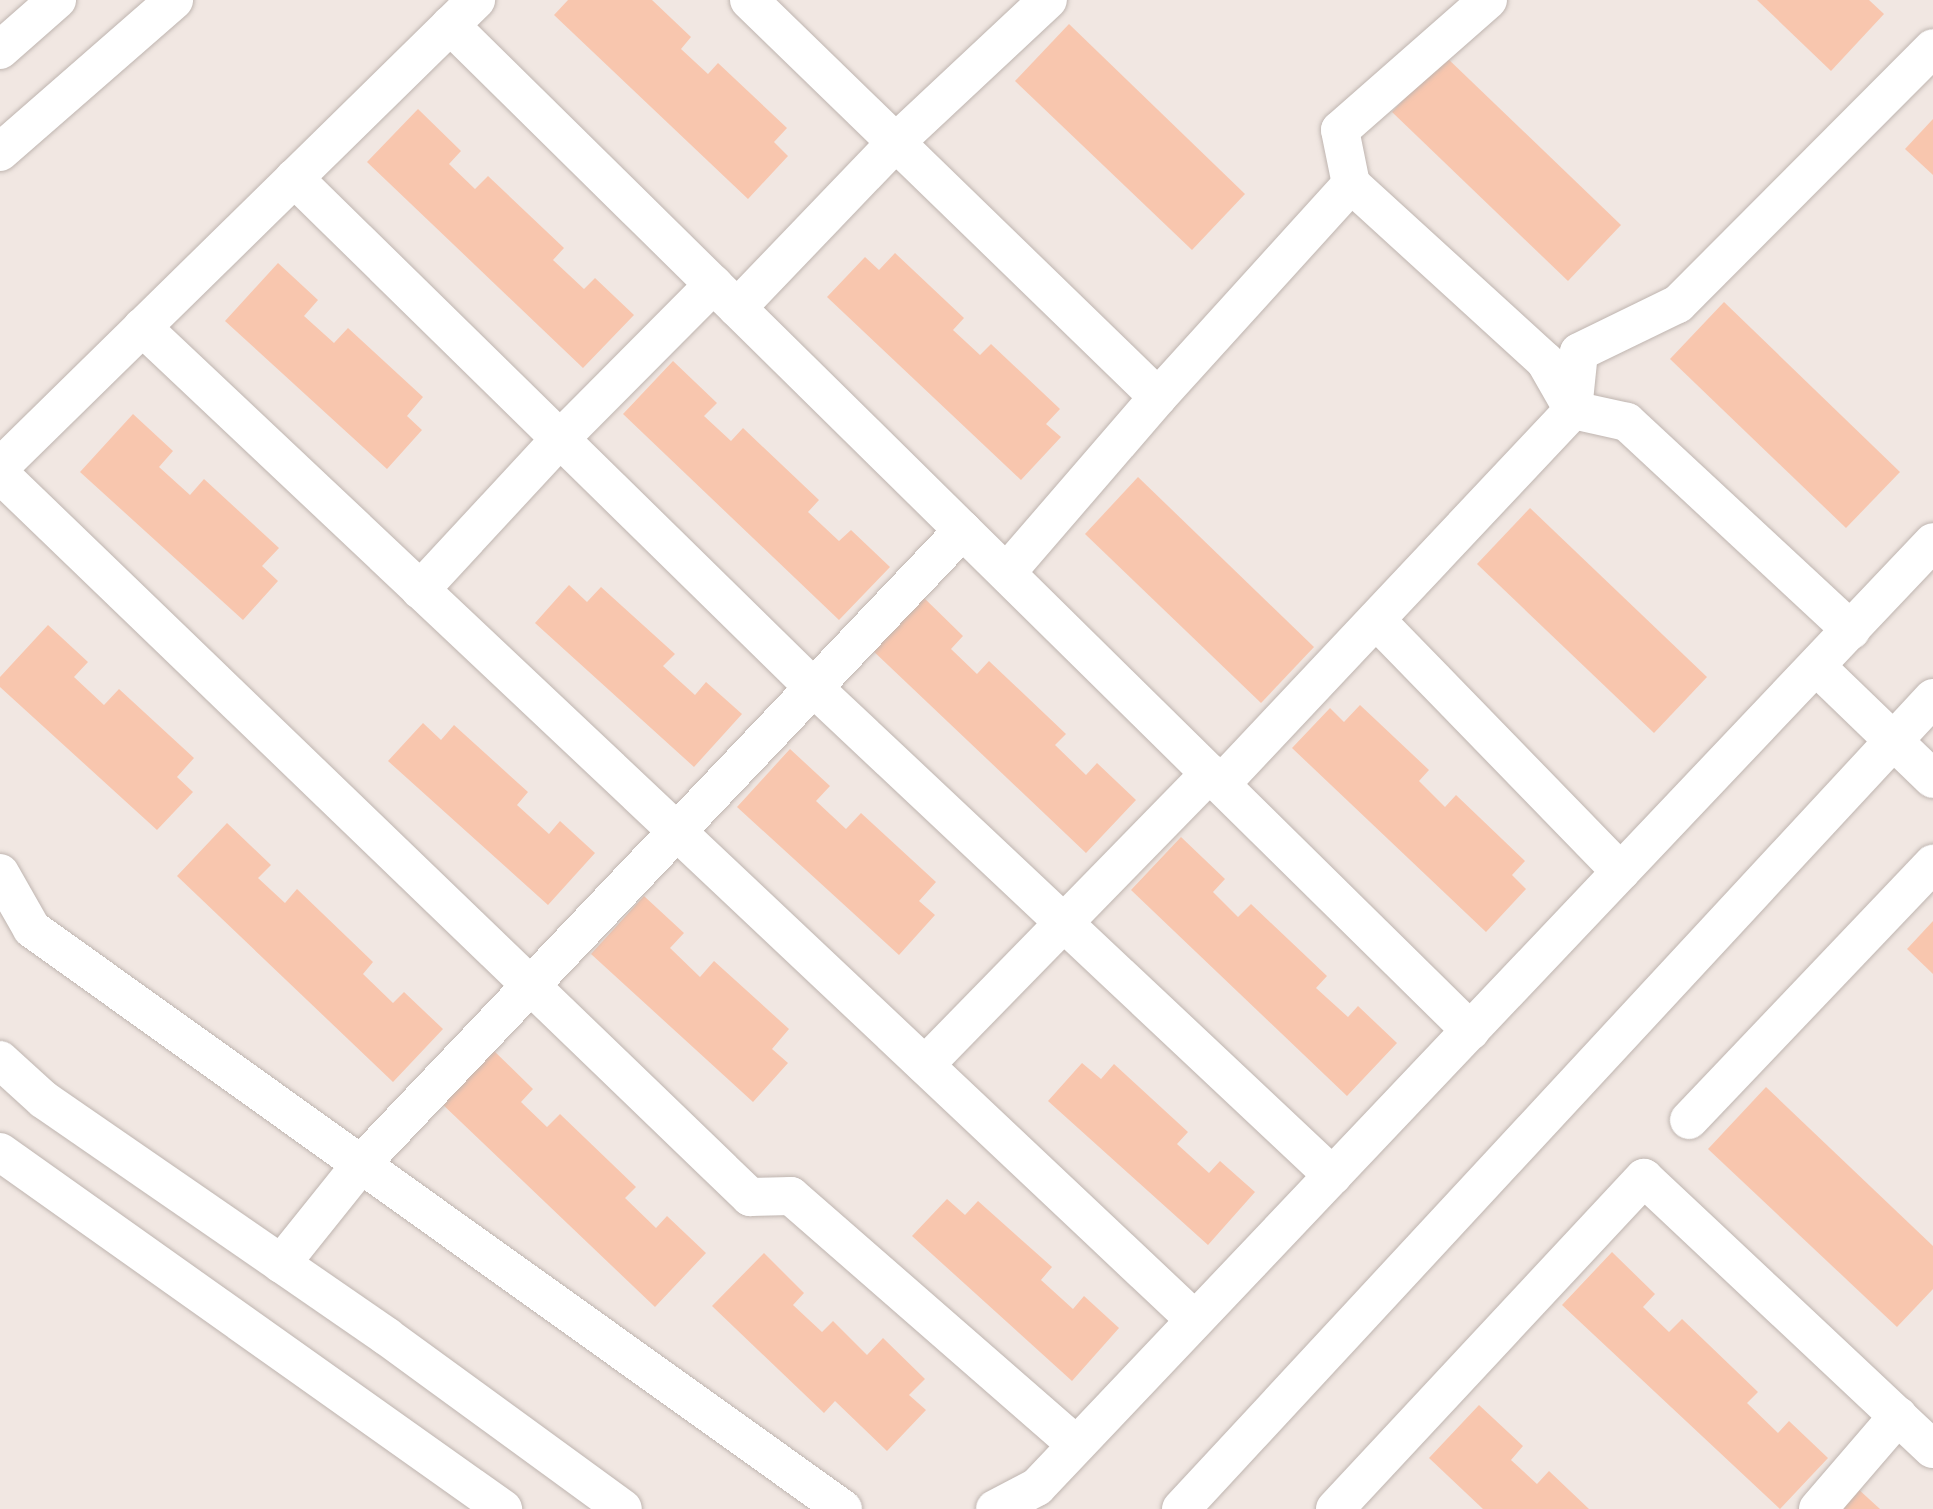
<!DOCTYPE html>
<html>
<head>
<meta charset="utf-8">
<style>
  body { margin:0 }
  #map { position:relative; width:1933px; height:1509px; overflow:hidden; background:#f1e7e2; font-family:"Source Serif 4",serif }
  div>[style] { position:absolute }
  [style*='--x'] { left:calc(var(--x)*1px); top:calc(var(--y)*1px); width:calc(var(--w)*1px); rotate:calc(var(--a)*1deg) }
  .building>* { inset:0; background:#f8c6ae }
  .roads { filter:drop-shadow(0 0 2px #bfb5b0) drop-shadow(0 0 2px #bfb5b0) }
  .minor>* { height:38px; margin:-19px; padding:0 19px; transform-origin:19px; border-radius:19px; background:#fff }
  span { translate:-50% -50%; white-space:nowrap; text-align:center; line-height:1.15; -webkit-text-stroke:5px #fff4ef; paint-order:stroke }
</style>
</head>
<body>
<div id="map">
  <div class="building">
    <div style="clip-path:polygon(568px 0,652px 0,691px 37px,681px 49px,708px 74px,718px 63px,787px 128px,774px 142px,788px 156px,748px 199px,554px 15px)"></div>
    <div style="clip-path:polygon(1757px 0,1869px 0,1884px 14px,1831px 71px)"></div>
    <div style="clip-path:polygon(1069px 24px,1245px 194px,1192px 250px,1015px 81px)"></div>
    <div style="clip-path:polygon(1445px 56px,1621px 225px,1568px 281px,1392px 112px)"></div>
    <div style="clip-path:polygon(418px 109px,461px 151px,449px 164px,475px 189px,488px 176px,564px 248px,553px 260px,584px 289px,595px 278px,634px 315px,583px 368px,367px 162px)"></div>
    <div style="clip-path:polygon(1933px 119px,1933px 175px,1905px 149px)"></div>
    <div style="clip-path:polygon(895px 253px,964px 318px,953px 330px,980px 355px,991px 344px,1060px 409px,1046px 424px,1061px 437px,1021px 480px,827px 297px,865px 257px,879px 270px)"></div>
    <div style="clip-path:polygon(278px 263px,318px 300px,304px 316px,334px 343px,348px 328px,423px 397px,407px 416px,422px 430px,387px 469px,225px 321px)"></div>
    <div style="clip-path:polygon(1724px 302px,1900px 472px,1846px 528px,1670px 359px)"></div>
    <div style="clip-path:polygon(673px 361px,717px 403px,704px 416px,731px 441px,743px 428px,819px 500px,808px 512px,839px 541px,851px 530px,890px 567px,839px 620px,623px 414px)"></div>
    <div style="clip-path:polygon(133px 414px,173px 451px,159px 467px,190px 495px,204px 479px,279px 548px,262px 566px,278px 581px,243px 620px,80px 472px)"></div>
    <div style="clip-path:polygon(1138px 477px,1314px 647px,1261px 703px,1085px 534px)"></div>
    <div style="clip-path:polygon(1530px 508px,1707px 677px,1654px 733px,1477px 564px)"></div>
    <div style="clip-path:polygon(569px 585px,587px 602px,601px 587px,675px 654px,663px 666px,695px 695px,706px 682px,742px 714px,694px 767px,535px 623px)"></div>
    <div style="clip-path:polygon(920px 594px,963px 636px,951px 649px,977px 674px,989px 661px,1066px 734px,1055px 745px,1086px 775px,1097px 763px,1136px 800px,1086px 853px,869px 647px)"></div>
    <div style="clip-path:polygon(48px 625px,88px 662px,74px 677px,104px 705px,119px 689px,194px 758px,177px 777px,193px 792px,157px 830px,0 687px,0 677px)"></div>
    <div style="clip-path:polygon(1360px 705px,1429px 770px,1419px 781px,1445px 807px,1456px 795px,1525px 861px,1512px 875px,1526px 889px,1486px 932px,1292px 748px,1330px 708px,1344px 722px)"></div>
    <div style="clip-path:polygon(423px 723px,441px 740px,454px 725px,528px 792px,517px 805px,549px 834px,560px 821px,595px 853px,548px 905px,388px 761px)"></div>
    <div style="clip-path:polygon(790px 749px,830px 786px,816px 801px,846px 829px,861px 813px,936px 882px,919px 901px,935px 915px,899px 955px,737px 807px)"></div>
    <div style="clip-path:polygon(227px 823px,271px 865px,258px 878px,285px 903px,297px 889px,373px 962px,363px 974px,393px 1003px,404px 992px,443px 1029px,393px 1082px,177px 876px)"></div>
    <div style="clip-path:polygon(1181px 837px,1225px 879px,1213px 892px,1238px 917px,1251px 904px,1327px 976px,1316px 988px,1348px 1017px,1358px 1006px,1397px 1043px,1347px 1096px,1131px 890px)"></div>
    <div style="clip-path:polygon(644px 896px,684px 933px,670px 948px,700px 977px,714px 961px,789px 1029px,772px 1049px,788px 1063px,753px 1102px,591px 954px)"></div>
    <div style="clip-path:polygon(1933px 921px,1933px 974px,1907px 949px)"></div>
    <div style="clip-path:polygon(490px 1047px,533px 1089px,521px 1102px,547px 1127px,560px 1114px,636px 1187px,625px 1198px,656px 1228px,667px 1216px,706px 1253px,655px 1307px,439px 1101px)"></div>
    <div style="clip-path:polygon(1082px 1063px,1101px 1079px,1114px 1064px,1188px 1132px,1177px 1144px,1209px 1173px,1220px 1161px,1255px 1192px,1208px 1245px,1048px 1101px)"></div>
    <div style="clip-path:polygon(1766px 1087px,1933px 1246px,1933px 1289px,1897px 1327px,1708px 1149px)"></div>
    <div style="clip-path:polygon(947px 1199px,965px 1215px,978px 1201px,1052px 1267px,1041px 1280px,1073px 1309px,1084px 1296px,1119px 1328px,1072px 1381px,912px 1236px)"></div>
    <div style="clip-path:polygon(1612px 1252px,1655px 1294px,1643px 1307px,1669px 1332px,1682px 1319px,1758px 1392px,1747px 1403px,1778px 1433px,1789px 1421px,1828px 1458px,1780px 1509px,1562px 1305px)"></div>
    <div style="clip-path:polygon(764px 1253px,804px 1293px,793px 1305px,822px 1332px,833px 1321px,867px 1355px,883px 1338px,925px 1379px,909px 1395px,926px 1410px,887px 1451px,835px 1401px,824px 1413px,712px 1306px)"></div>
    <div style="clip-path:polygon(1479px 1405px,1523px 1446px,1511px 1460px,1537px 1484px,1549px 1471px,1589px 1509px,1483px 1509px,1429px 1458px)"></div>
    <div style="clip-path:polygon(1857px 1488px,1880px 1509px,1837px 1509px)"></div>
  </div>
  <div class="roads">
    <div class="minor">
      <div style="--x:749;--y:0;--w:570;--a:44.15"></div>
      <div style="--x:450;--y:25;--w:1433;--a:44.58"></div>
      <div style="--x:0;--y:50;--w:76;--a:-41.3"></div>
      <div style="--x:0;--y:152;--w:231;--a:-41.1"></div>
      <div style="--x:294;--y:178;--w:728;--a:44.44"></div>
      <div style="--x:814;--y:688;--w:712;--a:43.24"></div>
      <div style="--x:1351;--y:184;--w:263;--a:42.4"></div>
      <div style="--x:1545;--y:361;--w:56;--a:60.3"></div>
      <div style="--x:1573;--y:410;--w:55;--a:12.5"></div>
      <div style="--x:1627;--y:422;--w:306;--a:42.9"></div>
      <div style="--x:737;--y:308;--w:230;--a:-46.2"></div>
      <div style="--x:896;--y:142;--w:208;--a:-43.1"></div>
      <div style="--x:142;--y:327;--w:1447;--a:43.32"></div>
      <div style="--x:0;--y:467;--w:667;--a:-44.45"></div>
      <div style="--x:0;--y:474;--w:1042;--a:43.95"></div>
      <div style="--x:750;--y:1197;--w:41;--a:-1.4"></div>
      <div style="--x:791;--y:1196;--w:378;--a:41.1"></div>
      <div style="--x:1007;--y:572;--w:231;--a:-49.2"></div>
      <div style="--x:1158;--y:397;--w:287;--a:-47.8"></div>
      <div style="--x:1351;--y:184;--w:55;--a:-101.5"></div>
      <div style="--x:1340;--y:130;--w:197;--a:-41.3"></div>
      <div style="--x:420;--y:590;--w:206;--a:-47.2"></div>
      <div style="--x:560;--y:439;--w:218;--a:-45.2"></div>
      <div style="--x:1376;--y:620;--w:351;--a:45.8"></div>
      <div style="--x:1817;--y:667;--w:161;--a:44"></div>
      <div style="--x:1221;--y:784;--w:514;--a:-46.74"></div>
      <div style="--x:1573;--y:410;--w:58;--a:-84.1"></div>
      <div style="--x:1579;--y:352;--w:110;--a:-25.9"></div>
      <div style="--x:1678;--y:304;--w:361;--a:-45.1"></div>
      <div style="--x:0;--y:873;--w:64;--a:60.3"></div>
      <div style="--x:32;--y:929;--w:997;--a:35.57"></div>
      <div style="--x:0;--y:1060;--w:59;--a:42.3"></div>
      <div style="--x:44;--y:1100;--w:416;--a:34.6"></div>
      <div style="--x:386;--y:1336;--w:293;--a:36.1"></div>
      <div style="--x:925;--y:1065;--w:408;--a:-45.7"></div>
      <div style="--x:1689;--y:1120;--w:354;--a:-46.4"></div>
      <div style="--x:0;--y:1152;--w:617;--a:35.36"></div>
      <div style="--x:281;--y:1264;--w:128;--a:-51.3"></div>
      <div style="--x:361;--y:1164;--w:874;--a:-46.48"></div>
      <div style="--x:995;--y:1509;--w:47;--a:-27.6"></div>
      <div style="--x:1037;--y:1487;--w:1302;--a:-46.52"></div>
      <div style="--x:1181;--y:1509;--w:1106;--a:-47.16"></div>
      <div style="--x:1335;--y:1509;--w:453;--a:-47"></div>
      <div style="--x:1644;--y:1178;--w:396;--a:43.2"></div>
      <div style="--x:1818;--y:1509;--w:123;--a:-49.3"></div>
    </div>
  </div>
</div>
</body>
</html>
